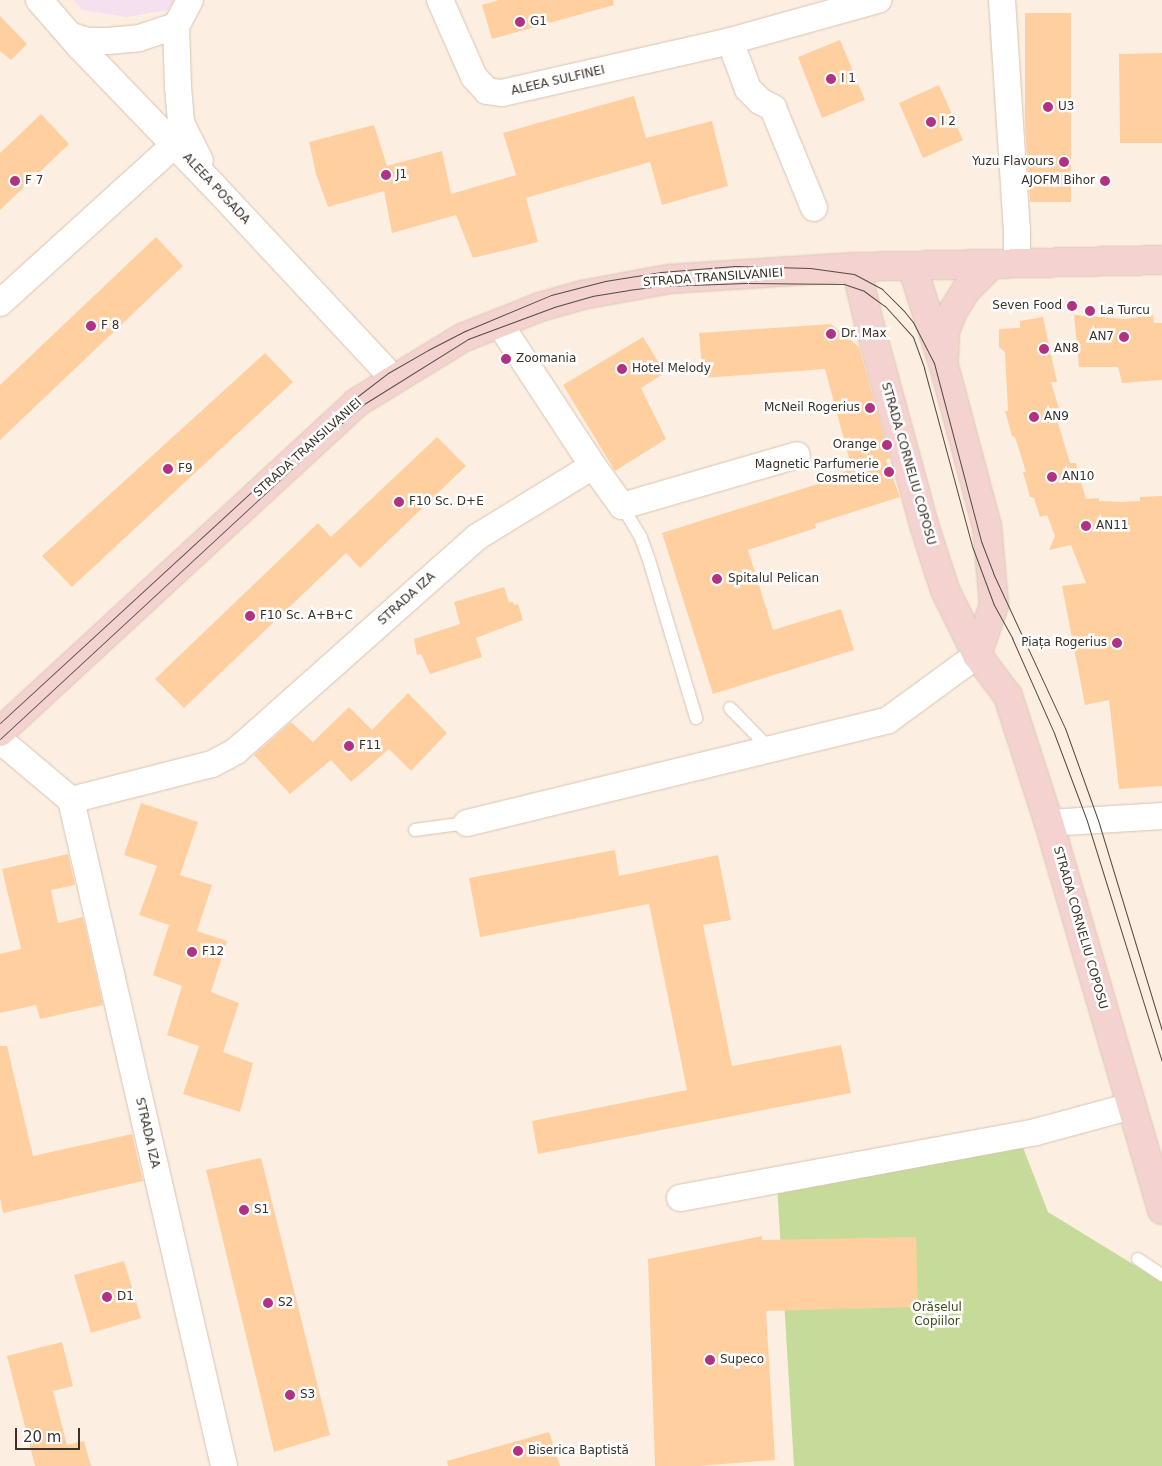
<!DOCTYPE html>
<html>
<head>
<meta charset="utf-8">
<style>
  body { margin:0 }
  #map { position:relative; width:1162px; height:1466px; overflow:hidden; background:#fcefe2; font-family:"DejaVu Sans",sans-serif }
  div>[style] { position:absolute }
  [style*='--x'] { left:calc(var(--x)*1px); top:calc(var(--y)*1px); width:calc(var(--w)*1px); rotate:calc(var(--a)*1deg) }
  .education>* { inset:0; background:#f5e0ef }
  .green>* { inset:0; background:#c6db9a }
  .building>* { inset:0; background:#ffcfa0 }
  .roads { filter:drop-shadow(0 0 1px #d9c4b0) drop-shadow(0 0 1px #d9c4b0) }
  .service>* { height:12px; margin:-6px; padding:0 6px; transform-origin:6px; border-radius:6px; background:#fff }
  .minor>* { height:26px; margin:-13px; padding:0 13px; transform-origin:13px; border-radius:13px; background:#fff }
  .secondary>* { height:28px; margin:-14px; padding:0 14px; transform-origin:14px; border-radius:14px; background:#f3d2d0 }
  .tram>* { height:1px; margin:-0.5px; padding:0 0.5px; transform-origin:0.5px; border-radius:0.5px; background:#554c43 }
  .dots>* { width:14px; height:14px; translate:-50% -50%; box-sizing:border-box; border:2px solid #fff; border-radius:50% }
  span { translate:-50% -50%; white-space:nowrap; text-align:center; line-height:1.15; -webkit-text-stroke:5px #fff; paint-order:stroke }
  .poi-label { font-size:12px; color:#3a3129 }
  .left { translate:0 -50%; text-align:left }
  .right { translate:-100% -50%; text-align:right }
  .street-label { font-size:12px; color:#3a3129 }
  .park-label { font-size:12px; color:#3c4a14 }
  .scale { position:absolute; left:15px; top:1428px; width:65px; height:22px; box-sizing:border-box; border:2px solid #3a3129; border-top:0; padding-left:6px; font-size:15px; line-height:18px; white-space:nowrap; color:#3a3129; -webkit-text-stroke:4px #fff; paint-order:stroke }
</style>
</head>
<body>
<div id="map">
  <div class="education">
    <div style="clip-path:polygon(73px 0,174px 0,168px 10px,126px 17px,82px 10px)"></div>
  </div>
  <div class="green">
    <div style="clip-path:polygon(1019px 1137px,1048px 1212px,1162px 1282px,1162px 1466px,794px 1466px,777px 1184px)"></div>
  </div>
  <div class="building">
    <div style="clip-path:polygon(499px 0,613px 0,614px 5px,492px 39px,482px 5px)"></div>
    <div style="clip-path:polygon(1025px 13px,1071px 13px,1071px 202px,1030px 202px,1025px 123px)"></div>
    <div style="clip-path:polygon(0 16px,27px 44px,11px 60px,0 51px)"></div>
    <div style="clip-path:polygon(840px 40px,865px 100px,822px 118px,798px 57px)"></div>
    <div style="clip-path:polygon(1162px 53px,1162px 143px,1120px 143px,1119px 54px)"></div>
    <div style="clip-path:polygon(939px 85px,963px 140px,923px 158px,899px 103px)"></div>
    <div style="clip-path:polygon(634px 96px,646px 138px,712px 121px,728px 186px,662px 205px,650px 162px,526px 198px,538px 242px,473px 258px,456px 215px,392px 233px,384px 191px,328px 207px,316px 174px,309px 142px,374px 125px,387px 166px,442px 151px,451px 194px,516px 175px,503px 133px)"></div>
    <div style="clip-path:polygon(41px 114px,69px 144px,0 210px,0 153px)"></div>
    <div style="clip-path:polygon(156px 237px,183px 266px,0 440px,0 385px)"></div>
    <div style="clip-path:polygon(1074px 315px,1126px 319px,1153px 315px,1154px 323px,1162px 323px,1162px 380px,1122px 383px,1118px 367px,1079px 367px)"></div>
    <div style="clip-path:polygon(1043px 317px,1057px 382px,1051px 382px,1063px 422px,1058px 423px,1070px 463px,1076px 463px,1086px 499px,1099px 498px,1099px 501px,1121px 502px,1140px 501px,1140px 497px,1162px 496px,1162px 786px,1119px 789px,1109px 700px,1085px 705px,1062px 586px,1086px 583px,1071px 545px,1049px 550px,1055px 536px,1047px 515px,1040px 517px,1034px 498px,1030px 497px,1023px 472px,1026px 472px,1015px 437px,1012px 436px,1005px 411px,1008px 411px,1005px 352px,999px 347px,999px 329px,1020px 328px,1020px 321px)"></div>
    <div style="clip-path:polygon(831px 324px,859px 347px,890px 458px,886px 460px,900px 497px,815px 524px,816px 528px,748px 550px,773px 630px,841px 609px,854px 650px,713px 694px,662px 533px,824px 482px,823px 477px,852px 469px,825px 369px,703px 378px,699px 333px)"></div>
    <div style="clip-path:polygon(643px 337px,665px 373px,641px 388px,666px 439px,615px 471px,563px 385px)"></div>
    <div style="clip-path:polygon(265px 353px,293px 382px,72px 587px,42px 556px)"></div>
    <div style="clip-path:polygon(437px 437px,466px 466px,360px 568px,346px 553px,184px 708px,155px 679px,318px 523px,331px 537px)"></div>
    <div style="clip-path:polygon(504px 587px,509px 602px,513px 602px,514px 605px,518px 604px,523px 620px,476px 638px,482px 657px,430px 674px,421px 654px,417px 655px,414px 639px,460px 624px,454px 602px)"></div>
    <div style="clip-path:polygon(408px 693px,447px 733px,411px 771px,389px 749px,351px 782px,331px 760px,290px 794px,254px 755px,291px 722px,313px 742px,349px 707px,372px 730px)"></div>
    <div style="clip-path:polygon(141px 803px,198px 822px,180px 875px,212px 885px,197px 931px,227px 941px,211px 992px,239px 1003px,223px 1052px,253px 1063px,240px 1112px,183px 1094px,199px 1046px,167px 1035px,182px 986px,153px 975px,169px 925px,139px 915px,157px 866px,124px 855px)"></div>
    <div style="clip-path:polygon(615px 850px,619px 876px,718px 855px,731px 920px,703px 925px,732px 1066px,841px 1045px,851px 1093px,538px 1154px,532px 1121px,687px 1090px,649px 904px,480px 937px,469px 878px)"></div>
    <div style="clip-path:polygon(68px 854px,75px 885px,51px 890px,58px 923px,83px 917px,103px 1005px,40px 1019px,36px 1005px,0 1013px,0 954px,21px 949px,2px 869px)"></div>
    <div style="clip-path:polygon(0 1046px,7px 1046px,33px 1156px,132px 1134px,143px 1181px,3px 1213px,0 1198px)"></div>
    <div style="clip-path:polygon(261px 1158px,330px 1435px,274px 1452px,206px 1170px)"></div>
    <div style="clip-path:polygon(762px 1236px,762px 1240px,916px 1237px,918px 1307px,766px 1311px,775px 1460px,698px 1466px,655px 1466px,648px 1259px)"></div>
    <div style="clip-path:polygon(124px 1261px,141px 1318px,91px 1333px,74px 1275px)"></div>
    <div style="clip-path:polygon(62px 1342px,73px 1386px,53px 1391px,67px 1445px,84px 1441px,91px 1466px,35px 1466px,7px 1356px)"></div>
    <div style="clip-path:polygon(549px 1432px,560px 1466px,448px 1466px,447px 1461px)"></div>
  </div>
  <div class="roads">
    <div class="service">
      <div style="--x:622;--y:506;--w:37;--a:59"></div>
      <div style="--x:641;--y:538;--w:23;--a:70"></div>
      <div style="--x:649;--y:560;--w:165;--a:73.4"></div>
      <div style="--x:730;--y:708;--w:57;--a:45.7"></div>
      <div style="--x:415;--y:830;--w:52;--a:-7.7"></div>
      <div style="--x:1138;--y:1259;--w:29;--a:34"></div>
    </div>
    <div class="minor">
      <div style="--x:39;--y:0;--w:62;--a:48.9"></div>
      <div style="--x:80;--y:47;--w:192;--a:46.1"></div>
      <div style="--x:213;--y:185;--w:265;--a:47"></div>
      <div style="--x:190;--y:0;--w:30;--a:118"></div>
      <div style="--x:176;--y:26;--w:61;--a:88.1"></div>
      <div style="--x:178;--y:87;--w:36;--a:85"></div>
      <div style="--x:181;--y:123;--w:42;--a:63.4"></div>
      <div style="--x:440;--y:0;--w:84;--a:66.2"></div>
      <div style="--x:474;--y:77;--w:19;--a:47"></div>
      <div style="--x:487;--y:91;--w:15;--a:8"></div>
      <div style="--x:502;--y:93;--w:234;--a:-12.8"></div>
      <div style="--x:730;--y:41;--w:154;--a:-15.5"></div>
      <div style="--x:1002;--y:0;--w:229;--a:86.3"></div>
      <div style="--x:1017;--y:229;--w:34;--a:90"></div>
      <div style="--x:72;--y:36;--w:16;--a:18"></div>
      <div style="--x:87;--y:41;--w:20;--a:0"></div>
      <div style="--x:107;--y:41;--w:32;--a:-5"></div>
      <div style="--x:139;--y:38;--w:39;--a:-18"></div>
      <div style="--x:730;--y:41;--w:51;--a:69.4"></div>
      <div style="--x:748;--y:89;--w:17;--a:45"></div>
      <div style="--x:760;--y:101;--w:15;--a:28"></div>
      <div style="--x:773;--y:108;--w:108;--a:67.7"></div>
      <div style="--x:0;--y:303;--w:235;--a:-42.2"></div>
      <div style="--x:593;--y:466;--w:49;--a:54.1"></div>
      <div style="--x:622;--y:506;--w:182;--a:-16.2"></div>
      <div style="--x:0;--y:740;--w:93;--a:40.2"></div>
      <div style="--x:71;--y:800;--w:683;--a:77.06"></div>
      <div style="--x:71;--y:800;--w:146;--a:-14.3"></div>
      <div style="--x:212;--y:764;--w:27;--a:-28"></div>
      <div style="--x:236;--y:751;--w:322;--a:-41.6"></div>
      <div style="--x:477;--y:537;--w:136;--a:-31.5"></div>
      <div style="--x:593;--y:466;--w:171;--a:-123.3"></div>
      <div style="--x:467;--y:823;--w:433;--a:-13.7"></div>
      <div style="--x:888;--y:720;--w:110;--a:-36.1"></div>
      <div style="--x:1049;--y:823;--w:113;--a:-3.5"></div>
      <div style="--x:680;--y:1198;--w:362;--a:-10.5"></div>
      <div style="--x:1036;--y:1132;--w:99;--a:-15.2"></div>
    </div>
    <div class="secondary">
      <div style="--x:912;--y:266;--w:105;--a:72.3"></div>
      <div style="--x:944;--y:366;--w:166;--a:75"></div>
      <div style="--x:987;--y:526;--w:79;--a:84.9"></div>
      <div style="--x:994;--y:605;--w:53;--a:108.8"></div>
      <div style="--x:856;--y:267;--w:62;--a:76.9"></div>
      <div style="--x:870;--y:327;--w:208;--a:74.7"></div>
      <div style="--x:925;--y:528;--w:65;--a:72.1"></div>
      <div style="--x:945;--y:590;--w:72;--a:63.8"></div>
      <div style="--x:977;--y:655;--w:51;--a:52.9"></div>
      <div style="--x:1008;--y:696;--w:133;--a:72.1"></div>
      <div style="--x:1049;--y:823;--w:403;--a:73.7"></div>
      <div style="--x:944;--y:357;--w:26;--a:-88"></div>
      <div style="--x:945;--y:331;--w:22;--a:-68"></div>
      <div style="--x:953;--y:311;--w:26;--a:-58"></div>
      <div style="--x:967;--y:289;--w:34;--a:-45"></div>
      <div style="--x:0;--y:732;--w:485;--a:-42.7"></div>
      <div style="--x:356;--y:403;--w:124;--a:-31.5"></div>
      <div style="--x:462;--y:338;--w:84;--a:-21.7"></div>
      <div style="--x:540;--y:307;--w:44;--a:-15.9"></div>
      <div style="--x:582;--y:295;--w:88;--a:-10.4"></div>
      <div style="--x:669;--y:279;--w:187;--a:-3.7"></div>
      <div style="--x:856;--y:267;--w:306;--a:-1.3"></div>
    </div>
  </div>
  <div class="tram">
    <div style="--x:0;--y:723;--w:469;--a:-42.6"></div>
    <div style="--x:345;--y:406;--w:54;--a:-37.5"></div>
    <div style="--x:388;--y:373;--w:46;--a:-29.9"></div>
    <div style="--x:428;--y:350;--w:42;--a:-27.2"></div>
    <div style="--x:465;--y:331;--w:93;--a:-22.7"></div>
    <div style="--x:551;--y:295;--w:56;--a:-14.5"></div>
    <div style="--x:605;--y:281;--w:57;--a:-9.1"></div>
    <div style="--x:661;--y:272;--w:74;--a:-4.6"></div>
    <div style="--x:735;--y:266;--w:75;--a:1.5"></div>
    <div style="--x:810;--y:268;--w:44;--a:7.8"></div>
    <div style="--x:854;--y:274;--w:32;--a:28"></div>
    <div style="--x:882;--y:289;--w:31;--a:45"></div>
    <div style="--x:904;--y:311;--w:14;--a:51"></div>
    <div style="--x:913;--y:322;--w:46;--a:62.9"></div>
    <div style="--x:934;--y:363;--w:184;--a:75.2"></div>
    <div style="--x:981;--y:541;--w:34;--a:69"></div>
    <div style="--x:993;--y:573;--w:171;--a:65.1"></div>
    <div style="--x:1065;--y:728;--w:98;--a:70.3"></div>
    <div style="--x:1098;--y:820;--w:220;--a:73.1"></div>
    <div style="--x:0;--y:739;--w:443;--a:-42.8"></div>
    <div style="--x:325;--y:438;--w:52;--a:-41.1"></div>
    <div style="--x:364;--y:404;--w:123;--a:-32"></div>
    <div style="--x:468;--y:339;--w:92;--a:-20.4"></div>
    <div style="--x:554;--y:307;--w:40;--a:-16"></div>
    <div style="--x:592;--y:296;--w:36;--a:-9"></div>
    <div style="--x:628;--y:290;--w:34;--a:-7"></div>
    <div style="--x:662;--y:286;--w:84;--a:-2"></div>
    <div style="--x:746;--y:283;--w:98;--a:0.6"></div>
    <div style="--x:844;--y:284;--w:21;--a:19"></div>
    <div style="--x:864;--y:291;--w:26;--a:36"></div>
    <div style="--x:885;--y:306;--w:42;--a:47.9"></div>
    <div style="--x:913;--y:337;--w:33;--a:70"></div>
    <div style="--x:924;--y:368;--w:184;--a:74.9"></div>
    <div style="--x:972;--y:546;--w:63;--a:69.6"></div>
    <div style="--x:994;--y:605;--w:38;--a:61"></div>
    <div style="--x:1012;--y:638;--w:104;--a:66.1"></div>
    <div style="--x:1054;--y:733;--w:94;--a:69.4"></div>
    <div style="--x:1087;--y:821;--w:252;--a:72.7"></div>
  </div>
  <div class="dots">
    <div style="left:520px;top:22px;background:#b03281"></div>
    <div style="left:831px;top:79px;background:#b03281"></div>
    <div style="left:1048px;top:107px;background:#b03281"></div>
    <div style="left:931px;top:122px;background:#b03281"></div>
    <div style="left:1064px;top:162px;background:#b03281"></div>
    <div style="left:386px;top:175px;background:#b03281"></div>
    <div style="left:15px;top:181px;background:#b03281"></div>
    <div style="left:1105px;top:181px;background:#b03281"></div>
    <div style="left:1072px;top:306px;background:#b03281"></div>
    <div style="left:1090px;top:311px;background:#b03281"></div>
    <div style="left:91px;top:326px;background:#b03281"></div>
    <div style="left:831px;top:334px;background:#b03281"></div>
    <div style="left:1124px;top:337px;background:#b03281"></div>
    <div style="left:1044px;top:349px;background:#b03281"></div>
    <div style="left:506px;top:359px;background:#b03281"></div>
    <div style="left:622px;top:369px;background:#b03281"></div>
    <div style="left:870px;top:408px;background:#b03281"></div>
    <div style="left:1034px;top:417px;background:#b03281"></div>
    <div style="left:887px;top:445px;background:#b03281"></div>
    <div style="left:168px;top:469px;background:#b03281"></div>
    <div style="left:889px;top:472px;background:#b03281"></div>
    <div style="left:1052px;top:477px;background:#b03281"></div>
    <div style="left:399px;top:502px;background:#b03281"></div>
    <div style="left:1086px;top:526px;background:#b03281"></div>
    <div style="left:717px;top:579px;background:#b03281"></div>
    <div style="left:250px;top:616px;background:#b03281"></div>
    <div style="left:1117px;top:643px;background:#b03281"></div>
    <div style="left:349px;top:746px;background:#b03281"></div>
    <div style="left:192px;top:952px;background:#b03281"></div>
    <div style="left:244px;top:1210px;background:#b03281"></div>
    <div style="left:107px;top:1297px;background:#b03281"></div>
    <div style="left:268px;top:1303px;background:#b03281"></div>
    <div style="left:710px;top:1360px;background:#b03281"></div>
    <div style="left:290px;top:1395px;background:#b03281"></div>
    <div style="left:518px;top:1451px;background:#b03281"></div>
  </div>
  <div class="poi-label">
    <span class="left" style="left:530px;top:22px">G1</span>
    <span class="left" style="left:841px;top:79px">I 1</span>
    <span class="left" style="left:1058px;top:107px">U3</span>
    <span class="left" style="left:941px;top:122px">I 2</span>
    <span class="right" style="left:1054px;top:162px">Yuzu Flavours</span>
    <span class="left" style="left:396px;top:175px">J1</span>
    <span class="left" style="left:25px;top:181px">F 7</span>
    <span class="right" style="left:1095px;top:181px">AJOFM Bihor</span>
    <span class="right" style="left:1062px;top:306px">Seven Food</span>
    <span class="left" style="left:1100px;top:311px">La Turcu</span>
    <span class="left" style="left:101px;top:326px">F 8</span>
    <span class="left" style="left:841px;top:334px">Dr. Max</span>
    <span class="right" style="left:1114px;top:337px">AN7</span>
    <span class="left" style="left:1054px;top:349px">AN8</span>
    <span class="left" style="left:516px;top:359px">Zoomania</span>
    <span class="left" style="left:632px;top:369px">Hotel Melody</span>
    <span class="right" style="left:860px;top:408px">McNeil Rogerius</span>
    <span class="left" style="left:1044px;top:417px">AN9</span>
    <span class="right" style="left:877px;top:445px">Orange</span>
    <span class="right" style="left:879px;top:472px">Magnetic Parfumerie<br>Cosmetice</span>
    <span class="left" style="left:178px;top:469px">F9</span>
    <span class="left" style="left:1062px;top:477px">AN10</span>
    <span class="left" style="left:409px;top:502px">F10 Sc. D+E</span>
    <span class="left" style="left:1096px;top:526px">AN11</span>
    <span class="left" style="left:728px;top:579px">Spitalul Pelican</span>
    <span class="left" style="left:260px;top:616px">F10 Sc. A+B+C</span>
    <span class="right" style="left:1107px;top:643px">Piața Rogerius</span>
    <span class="left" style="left:359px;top:746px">F11</span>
    <span class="left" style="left:202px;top:952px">F12</span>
    <span class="left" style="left:254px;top:1210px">S1</span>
    <span class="left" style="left:117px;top:1297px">D1</span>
    <span class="left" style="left:278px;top:1303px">S2</span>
    <span class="left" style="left:720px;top:1360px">Supeco</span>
    <span class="left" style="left:300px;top:1395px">S3</span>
    <span class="left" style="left:528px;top:1451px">Biserica Baptistă</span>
  </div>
  <div class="street-label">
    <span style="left:558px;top:81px;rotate:-13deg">ALEEA SULFINEI</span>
    <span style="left:216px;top:189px;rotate:47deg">ALEEA POSADA</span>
    <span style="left:713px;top:278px;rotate:-4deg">STRADA TRANSILVANIEI</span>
    <span style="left:308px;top:448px;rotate:-42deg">STRADA TRANSILVANIEI</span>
    <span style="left:908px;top:464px;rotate:74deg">STRADA CORNELIU COPOSU</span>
    <span style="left:407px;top:599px;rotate:-42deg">STRADA IZA</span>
    <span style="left:1080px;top:928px;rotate:74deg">STRADA CORNELIU COPOSU</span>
    <span style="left:147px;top:1133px;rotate:77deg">STRADA IZA</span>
  </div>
  <div class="park-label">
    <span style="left:937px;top:1315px">Orășelul<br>Copiilor</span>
  </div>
  <div class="scale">20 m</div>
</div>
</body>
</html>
